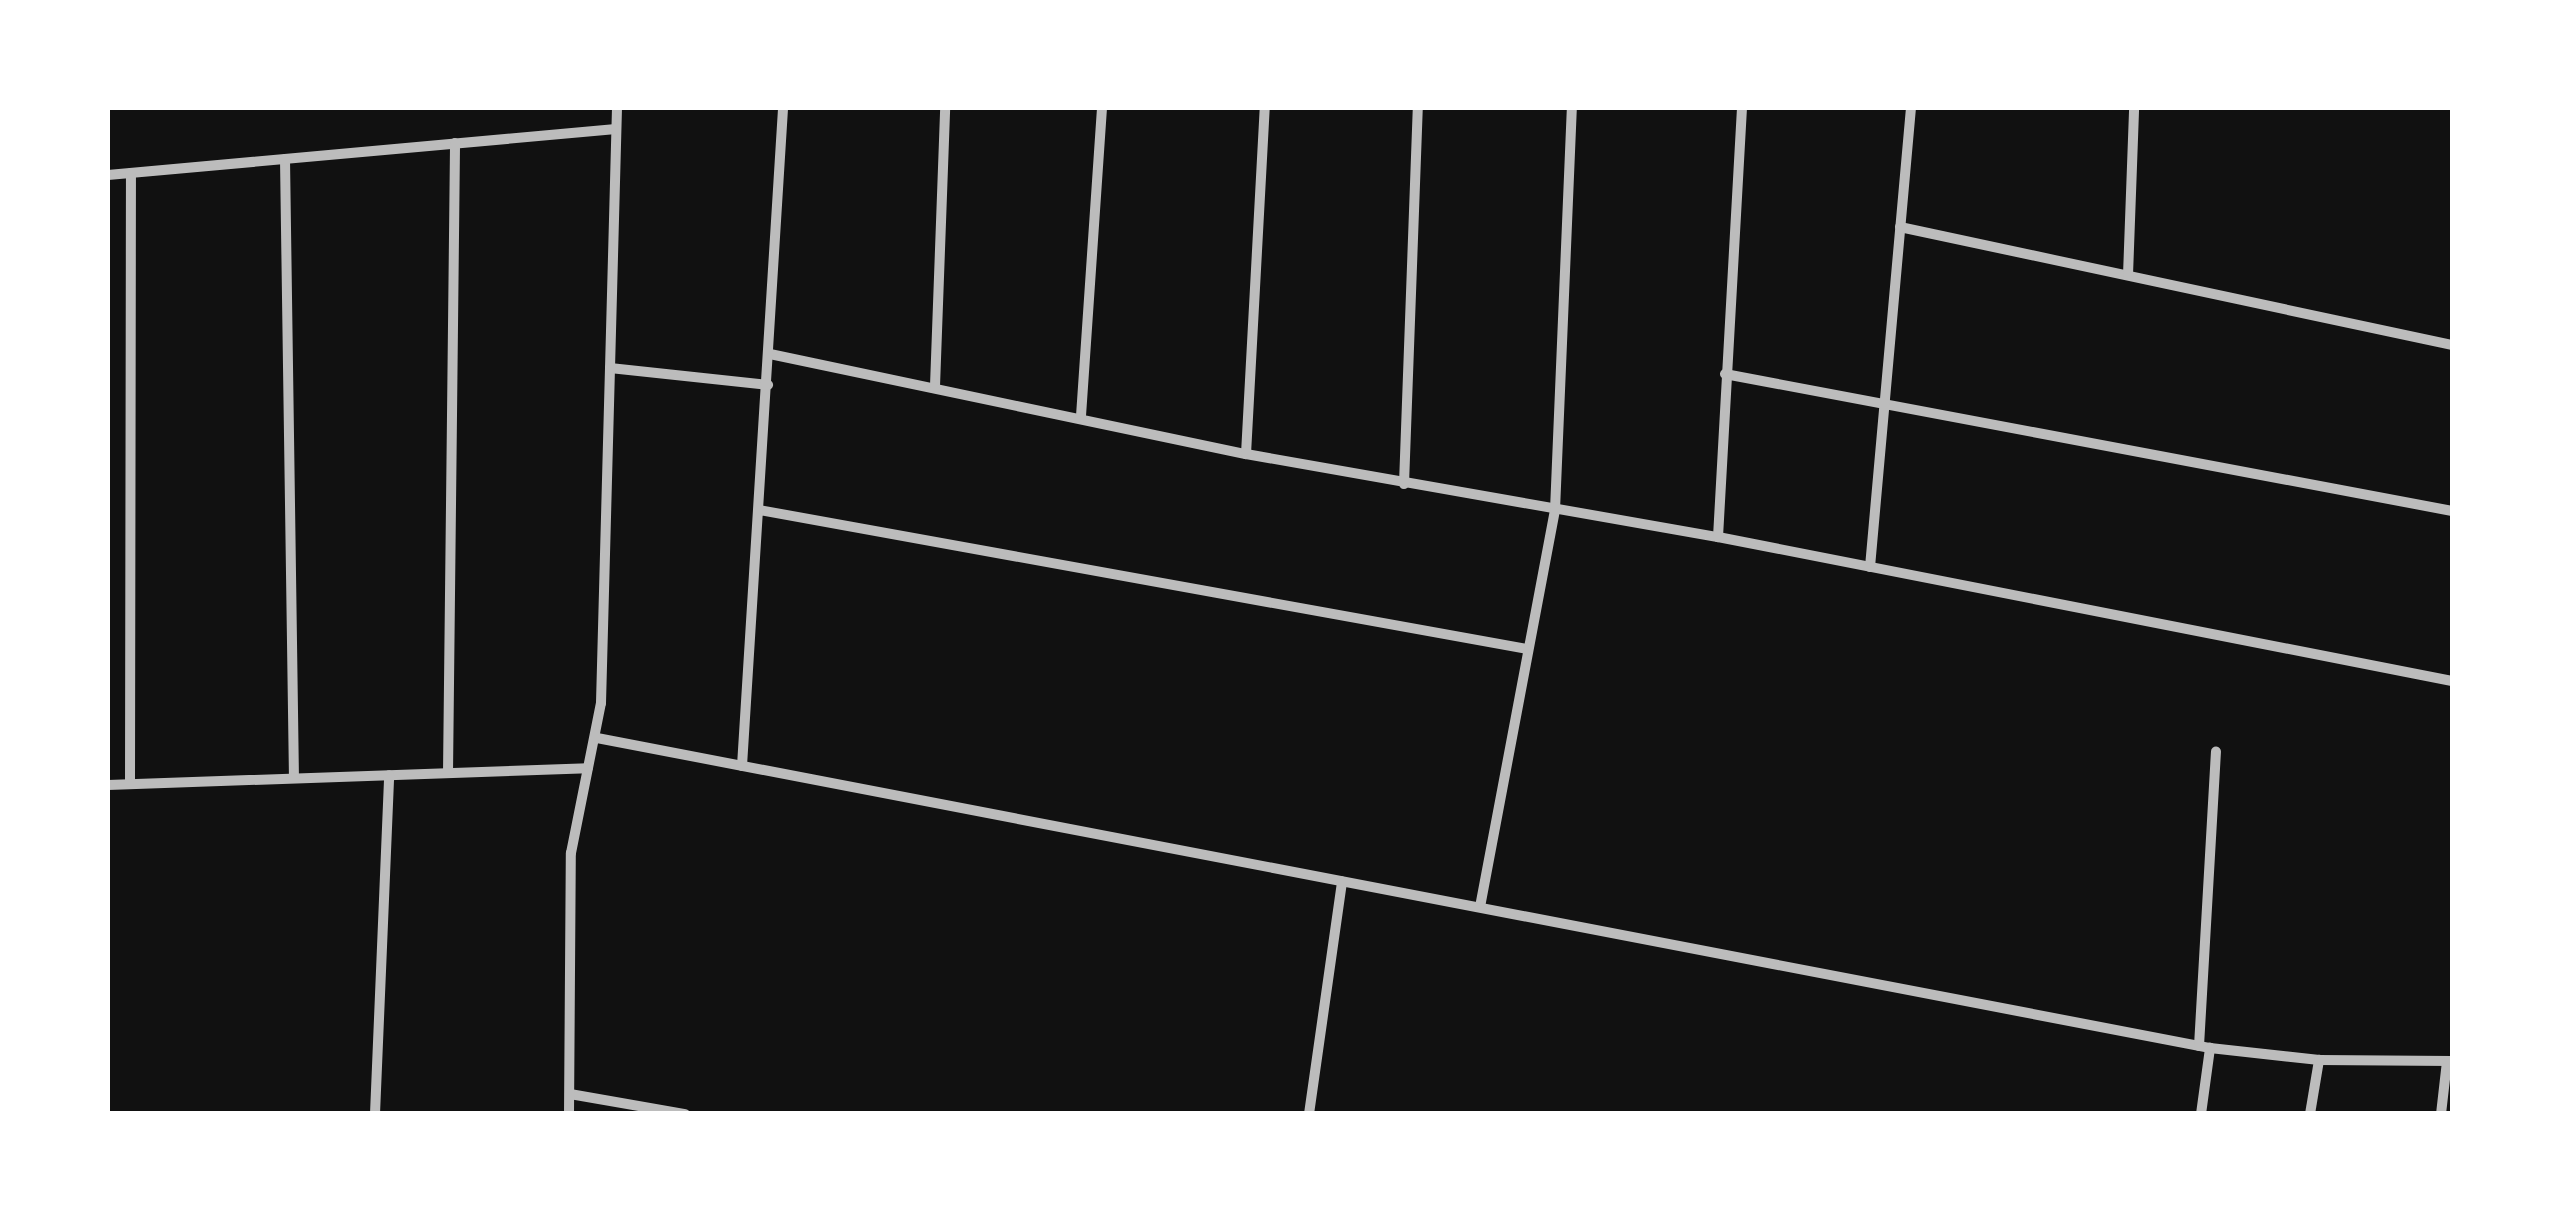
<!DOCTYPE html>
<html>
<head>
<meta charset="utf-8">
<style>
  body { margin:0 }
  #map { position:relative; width:2560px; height:1221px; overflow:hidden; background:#111; font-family:Spectral,serif }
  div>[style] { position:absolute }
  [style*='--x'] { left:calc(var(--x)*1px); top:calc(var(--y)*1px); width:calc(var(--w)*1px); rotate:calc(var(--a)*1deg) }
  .minor>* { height:10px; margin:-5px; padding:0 5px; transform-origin:5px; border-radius:5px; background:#bcbcbc }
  span { translate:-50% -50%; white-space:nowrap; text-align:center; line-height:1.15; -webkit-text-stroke:10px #fff; paint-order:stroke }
  .frame { position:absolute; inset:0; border:110px solid #fff; pointer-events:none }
</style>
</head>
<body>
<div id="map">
  <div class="minor">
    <div style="--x:285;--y:159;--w:619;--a:89.17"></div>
    <div style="--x:108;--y:175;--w:510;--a:-5.17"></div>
    <div style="--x:1900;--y:227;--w:564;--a:12.07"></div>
    <div style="--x:2128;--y:275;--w:167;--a:-87.9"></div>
    <div style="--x:770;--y:354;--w:486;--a:11.9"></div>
    <div style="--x:1246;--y:454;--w:479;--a:10"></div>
    <div style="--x:1718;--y:537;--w:748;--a:11.1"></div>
    <div style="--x:610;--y:368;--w:159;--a:6.1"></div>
    <div style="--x:1725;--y:374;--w:740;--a:10.67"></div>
    <div style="--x:935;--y:386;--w:278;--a:-87.9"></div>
    <div style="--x:1081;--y:416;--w:309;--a:-86.1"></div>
    <div style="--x:1246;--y:454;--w:347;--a:-86.9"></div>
    <div style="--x:1404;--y:484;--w:376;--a:-87.9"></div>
    <div style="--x:759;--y:510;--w:780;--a:10.26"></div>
    <div style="--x:1718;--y:537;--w:430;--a:-86.8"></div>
    <div style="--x:1870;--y:567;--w:461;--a:-84.9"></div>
    <div style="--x:597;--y:738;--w:1643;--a:10.88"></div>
    <div style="--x:2210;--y:1048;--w:110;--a:6.3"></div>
    <div style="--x:2319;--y:1060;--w:133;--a:0.4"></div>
    <div style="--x:742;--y:766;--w:659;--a:-86.43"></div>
    <div style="--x:448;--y:773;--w:630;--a:-89.36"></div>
    <div style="--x:130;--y:784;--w:611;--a:-89.91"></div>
    <div style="--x:108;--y:785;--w:480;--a:-2"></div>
    <div style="--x:1480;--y:907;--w:404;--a:-79.3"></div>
    <div style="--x:1555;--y:510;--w:402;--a:-87.6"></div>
    <div style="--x:2199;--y:1046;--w:295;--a:-86.7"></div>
    <div style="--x:570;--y:1094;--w:117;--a:9.9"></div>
    <div style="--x:375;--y:1114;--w:339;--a:-87.6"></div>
    <div style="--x:569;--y:1114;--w:261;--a:-89.6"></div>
    <div style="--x:571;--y:853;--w:153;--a:-78.7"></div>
    <div style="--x:601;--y:703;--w:595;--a:-88.46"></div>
    <div style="--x:1309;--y:1114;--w:235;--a:-81.9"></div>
    <div style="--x:2201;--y:1114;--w:67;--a:-82.2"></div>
    <div style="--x:2310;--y:1114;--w:55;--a:-80.5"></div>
    <div style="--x:2441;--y:1114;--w:53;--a:-83.5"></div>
  </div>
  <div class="frame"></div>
</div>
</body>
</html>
